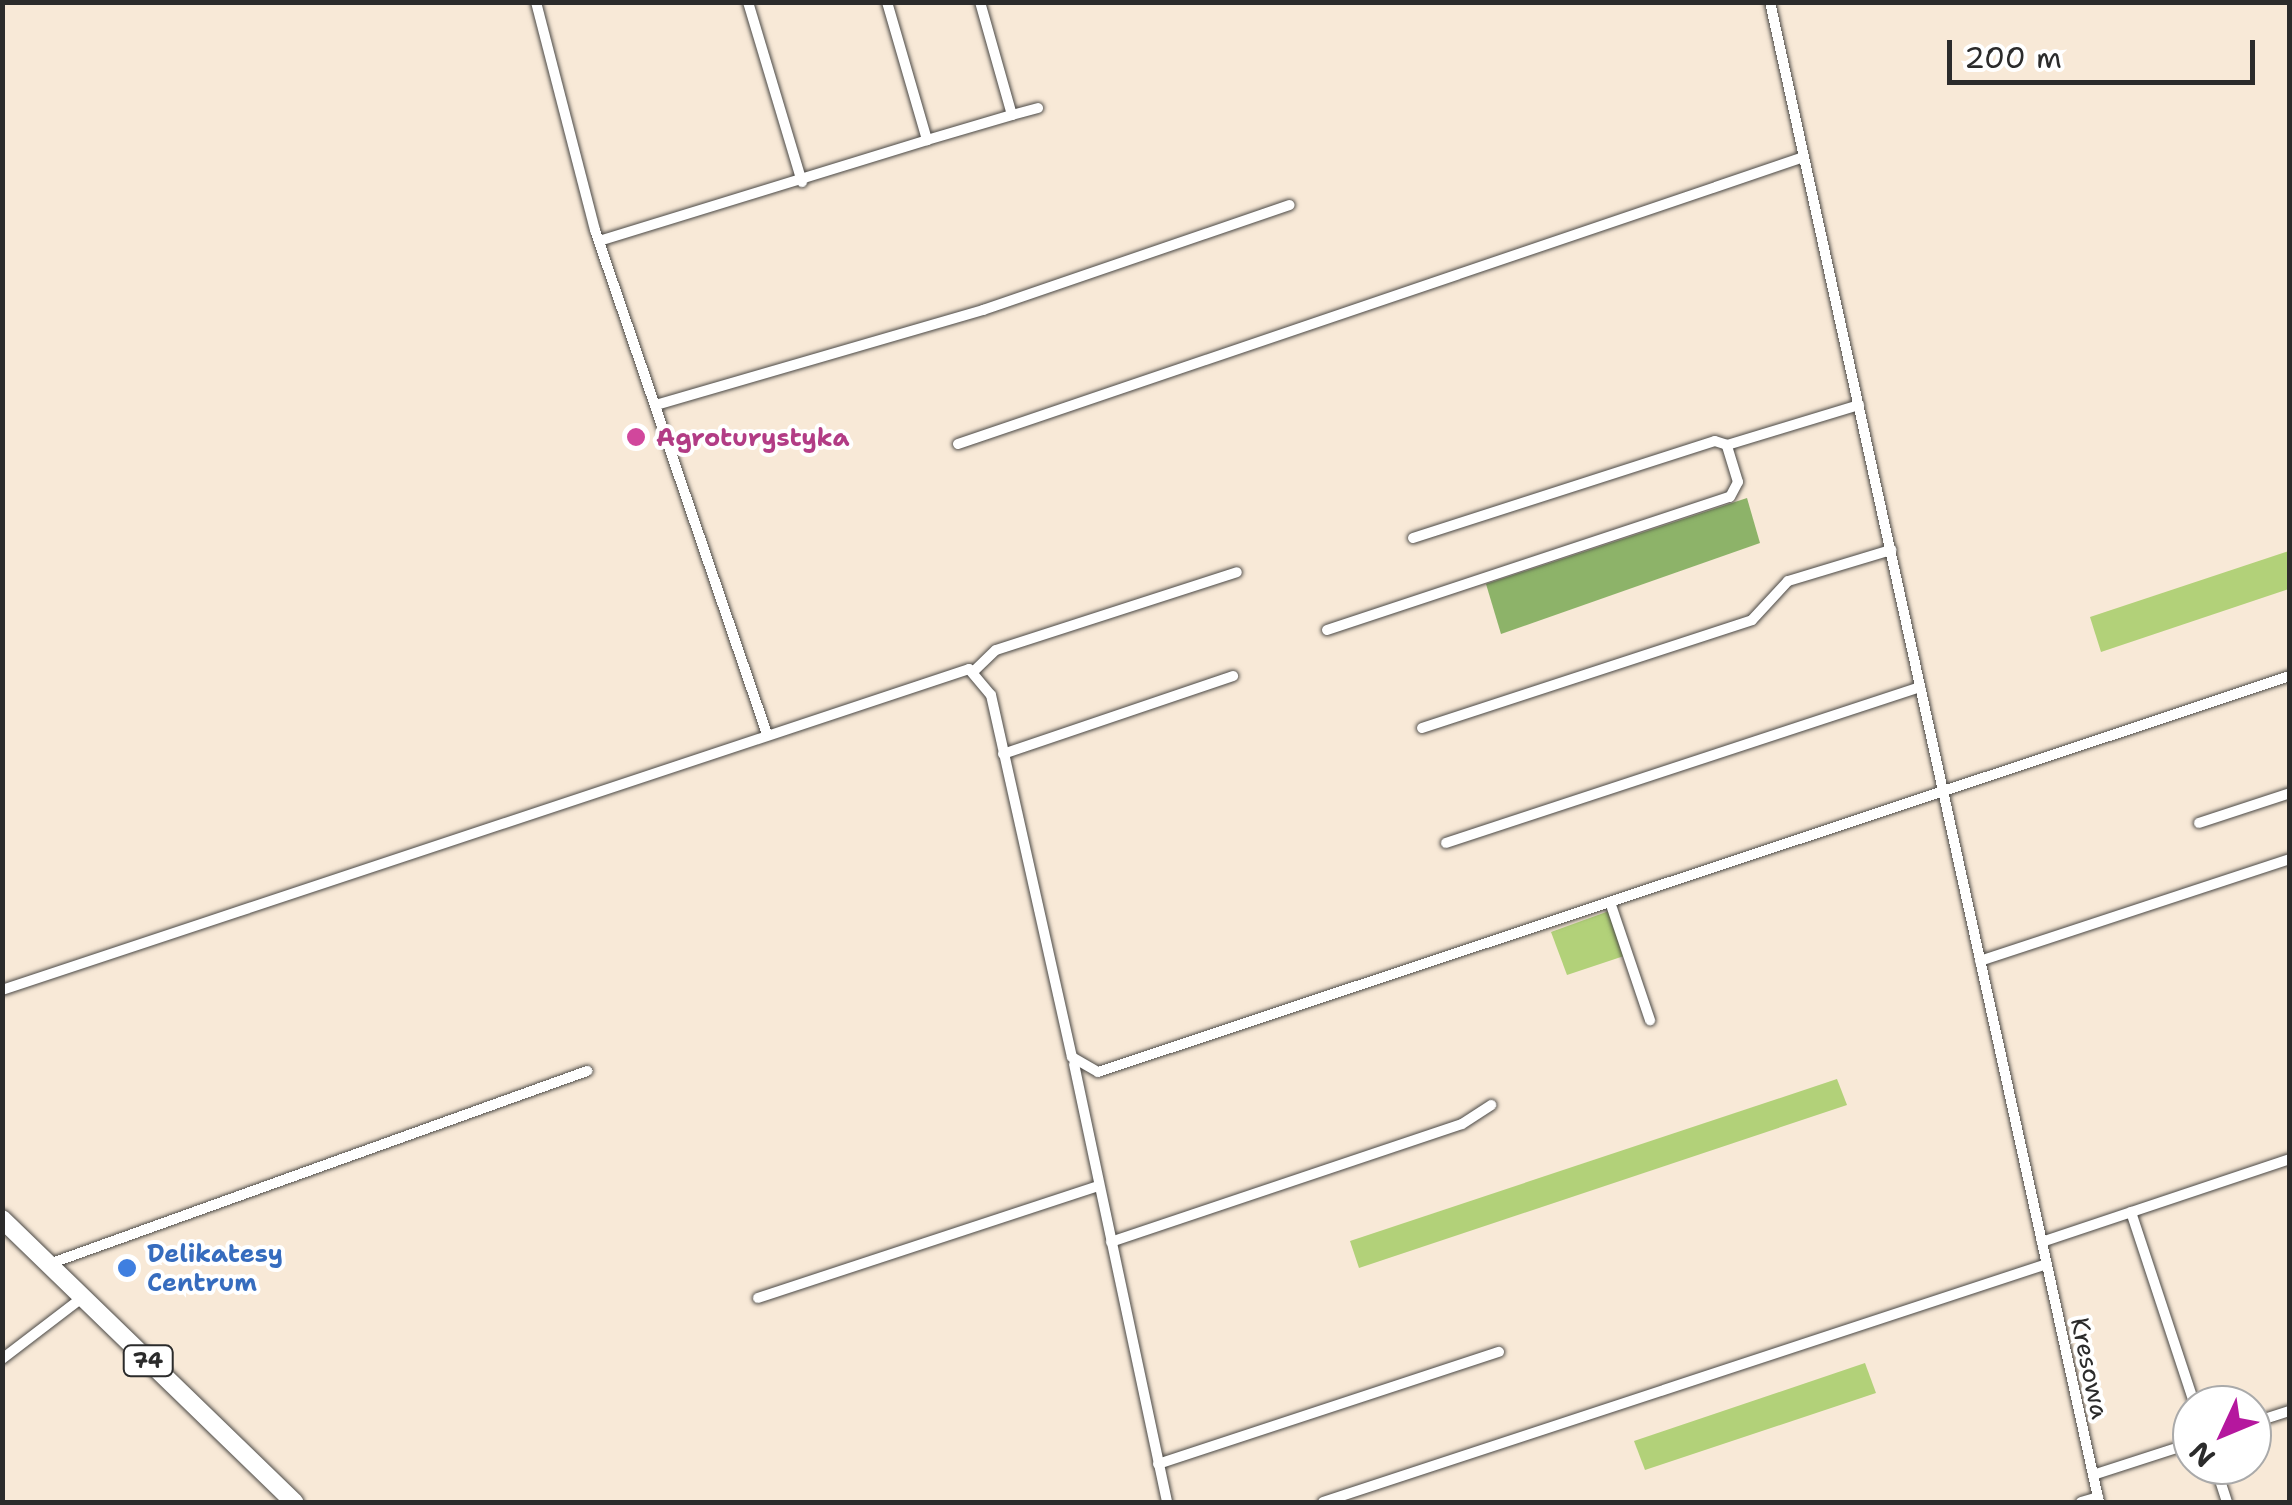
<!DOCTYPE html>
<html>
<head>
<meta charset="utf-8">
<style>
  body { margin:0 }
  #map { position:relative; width:2292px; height:1505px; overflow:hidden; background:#f8e9d7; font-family:"Shantell Sans",sans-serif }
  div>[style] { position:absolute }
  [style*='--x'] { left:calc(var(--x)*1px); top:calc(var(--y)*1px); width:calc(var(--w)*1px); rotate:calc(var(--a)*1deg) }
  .green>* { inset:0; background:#b2d179 }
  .forest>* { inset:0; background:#8db369 }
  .roads { filter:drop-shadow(0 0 2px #4a4845) drop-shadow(0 0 2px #4a4845) }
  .street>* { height:10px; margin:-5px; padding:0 5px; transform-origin:5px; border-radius:5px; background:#fff }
  .primary>* { height:18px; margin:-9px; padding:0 9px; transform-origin:9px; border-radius:9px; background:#fff }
  .dots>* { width:28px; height:28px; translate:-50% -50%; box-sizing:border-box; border:5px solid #fff; border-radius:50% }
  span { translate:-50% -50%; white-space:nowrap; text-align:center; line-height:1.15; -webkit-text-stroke:8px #fff; paint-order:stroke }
  .shield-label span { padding:2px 8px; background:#fff; border:2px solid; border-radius:8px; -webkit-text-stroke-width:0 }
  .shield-label { font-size:22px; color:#2b2b2b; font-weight:700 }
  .hotel-label { font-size:25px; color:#b23c85; font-weight:700 }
  .left { translate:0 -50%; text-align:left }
  .shop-label { font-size:25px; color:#366cbe; font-weight:700 }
  .street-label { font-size:25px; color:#2b2b2b }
  .frame { position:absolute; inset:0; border:5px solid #2b2b2b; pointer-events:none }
  .north { position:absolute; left:2172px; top:1385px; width:100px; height:100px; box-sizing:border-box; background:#fff; border:2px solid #aaa; border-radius:50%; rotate:226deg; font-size:28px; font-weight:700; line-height:40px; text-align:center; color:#2b2b2b }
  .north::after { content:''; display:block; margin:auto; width:35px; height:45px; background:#b5179e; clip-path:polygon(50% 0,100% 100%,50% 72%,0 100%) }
  .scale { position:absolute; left:1947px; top:40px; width:308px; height:45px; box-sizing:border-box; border:5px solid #2b2b2b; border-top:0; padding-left:12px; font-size:30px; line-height:35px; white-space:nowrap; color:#2b2b2b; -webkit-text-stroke:8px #fff; paint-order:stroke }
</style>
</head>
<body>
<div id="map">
  <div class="green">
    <div style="clip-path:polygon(2289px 551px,2289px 589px,2101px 652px,2090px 617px)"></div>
    <div style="clip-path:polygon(1609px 911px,1624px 956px,1567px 975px,1551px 932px)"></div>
    <div style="clip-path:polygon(1837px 1079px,1847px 1105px,1359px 1268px,1350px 1241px)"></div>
    <div style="clip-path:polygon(1865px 1363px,1876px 1393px,1645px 1470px,1634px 1441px)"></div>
  </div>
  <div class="forest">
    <div style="clip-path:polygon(1747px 498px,1760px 543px,1501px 634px,1486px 584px)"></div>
  </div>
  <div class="roads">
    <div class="street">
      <div style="--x:536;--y:2;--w:236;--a:75.5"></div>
      <div style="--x:595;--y:230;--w:533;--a:71.16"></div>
      <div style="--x:748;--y:2;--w:188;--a:73.3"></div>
      <div style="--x:887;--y:2;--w:144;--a:73.8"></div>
      <div style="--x:927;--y:140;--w:89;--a:-16.4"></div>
      <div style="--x:1012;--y:115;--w:117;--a:-105.8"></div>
      <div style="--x:1770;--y:2;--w:1536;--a:77.63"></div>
      <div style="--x:1012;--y:115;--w:27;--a:-15"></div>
      <div style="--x:599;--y:241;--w:343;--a:-17.1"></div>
      <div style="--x:656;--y:405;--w:341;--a:-16.2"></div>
      <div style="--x:983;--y:310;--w:324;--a:-18.9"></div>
      <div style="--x:958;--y:444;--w:893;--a:-18.74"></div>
      <div style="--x:1413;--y:538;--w:317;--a:-17.8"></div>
      <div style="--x:1715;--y:441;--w:13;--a:18"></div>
      <div style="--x:1327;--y:630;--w:424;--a:-18.3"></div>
      <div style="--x:1730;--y:497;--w:17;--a:-62"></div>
      <div style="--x:1738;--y:482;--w:39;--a:-107"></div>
      <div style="--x:1727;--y:445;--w:138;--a:-16.9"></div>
      <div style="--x:974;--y:671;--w:30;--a:-44"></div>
      <div style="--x:996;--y:650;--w:253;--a:-17.9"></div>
      <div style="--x:1422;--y:728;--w:347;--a:-18.1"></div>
      <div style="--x:1752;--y:620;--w:53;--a:-47.3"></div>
      <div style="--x:1788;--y:581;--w:108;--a:-16.8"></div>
      <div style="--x:1003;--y:754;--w:243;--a:-18.7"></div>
      <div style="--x:2199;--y:823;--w:96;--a:-18.2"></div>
      <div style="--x:1446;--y:843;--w:499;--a:-18.2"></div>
      <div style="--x:1610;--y:902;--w:125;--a:71.3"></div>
      <div style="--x:1980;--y:961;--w:326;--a:-18.2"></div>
      <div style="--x:2;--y:990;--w:1019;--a:-18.36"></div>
      <div style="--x:969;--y:669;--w:34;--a:50"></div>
      <div style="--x:991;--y:695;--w:371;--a:77.4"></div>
      <div style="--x:1072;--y:1057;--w:30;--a:30"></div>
      <div style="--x:1098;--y:1072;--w:1256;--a:-18.38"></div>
      <div style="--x:1074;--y:1064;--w:448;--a:78"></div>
      <div style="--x:2131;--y:1212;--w:203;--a:71.7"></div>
      <div style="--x:1111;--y:1242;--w:370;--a:-18.6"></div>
      <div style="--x:1462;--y:1124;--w:35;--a:-33"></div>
      <div style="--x:2042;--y:1242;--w:262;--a:-18.5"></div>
      <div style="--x:49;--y:1264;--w:572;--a:-19.73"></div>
      <div style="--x:758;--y:1298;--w:358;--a:-18.2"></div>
      <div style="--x:2;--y:1359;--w:102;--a:-37.4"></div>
      <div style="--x:2252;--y:1423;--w:40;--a:-18"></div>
      <div style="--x:1158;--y:1464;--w:359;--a:-18.2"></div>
      <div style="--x:2215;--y:1465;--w:39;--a:72"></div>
      <div style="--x:2093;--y:1475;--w:104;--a:-17.9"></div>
      <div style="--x:1323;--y:1502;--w:762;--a:-18.2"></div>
      <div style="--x:2081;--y:1502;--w:18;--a:-16"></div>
    </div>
    <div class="primary">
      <div style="--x:2;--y:1219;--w:407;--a:44.1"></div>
    </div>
  </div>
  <div class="dots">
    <div style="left:636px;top:437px;background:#d1479c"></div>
    <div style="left:127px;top:1268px;background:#3f7fe0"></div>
  </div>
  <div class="shield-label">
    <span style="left:148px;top:1361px">74</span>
  </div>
  <div class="hotel-label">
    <span class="left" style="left:656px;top:437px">Agroturystyka</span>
  </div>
  <div class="shop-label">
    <span class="left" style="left:147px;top:1268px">Delikatesy<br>Centrum</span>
  </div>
  <div class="street-label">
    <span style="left:2090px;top:1368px;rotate:78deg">Kresowa</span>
  </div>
  <div class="frame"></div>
  <div class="north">N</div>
  <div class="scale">200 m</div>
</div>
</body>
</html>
